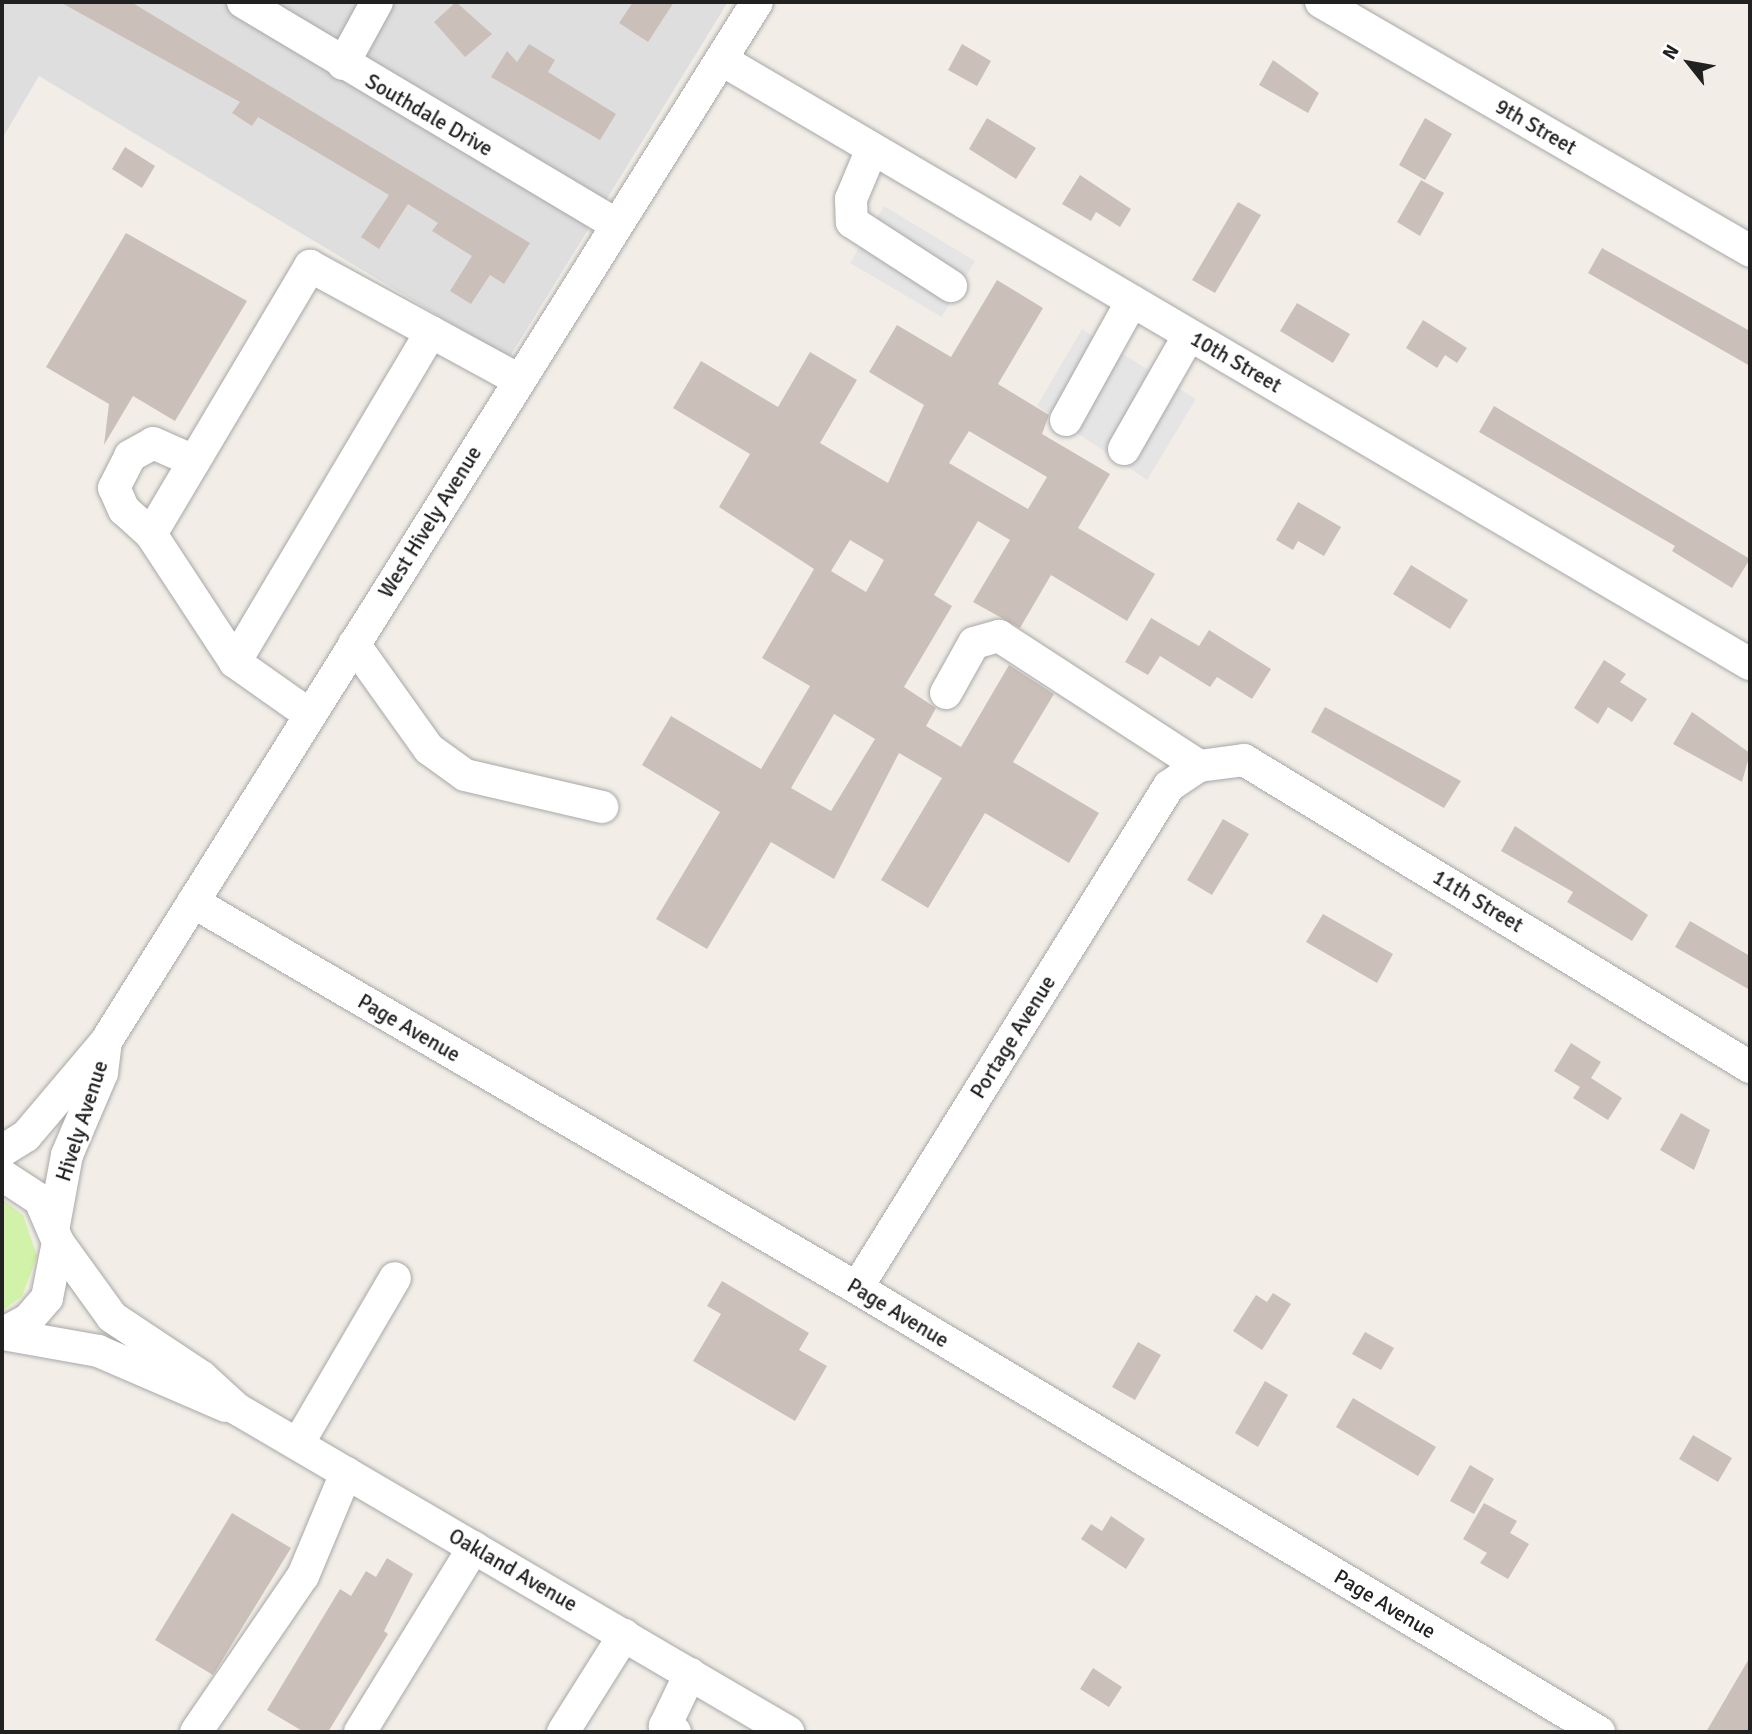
<!DOCTYPE html>
<html>
<head>
<meta charset="utf-8">
<style>
  body { margin:0 }
  #map { position:relative; width:1752px; height:1734px; overflow:hidden; background:#f2eee7; font-family:Signika,sans-serif }
  div>[style] { position:absolute }
  [style*='--x'] { left:calc(var(--x)*1px); top:calc(var(--y)*1px); width:calc(var(--w)*1px); rotate:calc(var(--a)*1deg) }
  .residential>* { inset:0; background:#dfdede }
  .grass>* { inset:0; background:#d2f1a9 }
  .parking>* { inset:0; background:#e5e5e5 }
  .building>* { inset:0; background:#cbbfb9 }
  .roads { filter:drop-shadow(0 0 2px #a8a8a8) drop-shadow(0 0 2px #a8a8a8) }
  .minor>* { height:32px; margin:-16px; padding:0 16px; transform-origin:16px; border-radius:16px; background:#fff }
  span { translate:-50% -50%; white-space:nowrap; text-align:center; line-height:1.15; -webkit-text-stroke:5px #fff; paint-order:stroke }
  .street-label { font-size:21px; color:#212121 }
  .frame { position:absolute; inset:0; border:4px solid #212121; pointer-events:none }
  .north { position:absolute; left:1654px; top:28px; width:70px; height:70px; -webkit-text-stroke:5px #fff; paint-order:stroke; rotate:301deg; font-size:19px; font-weight:700; line-height:28px; text-align:center; color:#212121 }
  .north::after { content:''; display:block; margin:auto; width:24px; height:32px; background:#212121; clip-path:polygon(50% 0,100% 100%,50% 72%,0 100%) }
</style>
</head>
<body>
<div id="map">
  <div class="residential">
    <div style="clip-path:polygon(2px 2px,728px 2px,509px 358px,39px 76px,2px 139px)"></div>
  </div>
  <div class="grass">
    <div style="clip-path:polygon(2px 1199px,23px 1215px,37px 1256px,22px 1296px,2px 1311px)"></div>
  </div>
  <div class="parking">
    <div style="clip-path:polygon(884px 206px,975px 261px,942px 317px,850px 263px)"></div>
    <div style="clip-path:polygon(1082px 329px,1196px 399px,1147px 480px,1037px 406px)"></div>
  </div>
  <div class="building">
    <div style="clip-path:polygon(60px 2px,131px 2px,530px 243px,504px 284px,490px 275px,471px 304px,450px 291px,472px 256px,432px 231px,438px 223px,408px 204px,379px 249px,361px 237px,389px 195px,258px 117px,252px 126px,232px 113px,240px 102px)"></div>
    <div style="clip-path:polygon(456px 2px,492px 34px,465px 57px,434px 22px)"></div>
    <div style="clip-path:polygon(633px 2px,674px 2px,648px 42px,619px 23px)"></div>
    <div style="clip-path:polygon(529px 44px,555px 60px,548px 72px,616px 114px,600px 140px,491px 77px,507px 51px,517px 62px)"></div>
    <div style="clip-path:polygon(962px 44px,991px 61px,977px 86px,948px 70px)"></div>
    <div style="clip-path:polygon(1273px 60px,1319px 93px,1308px 113px,1259px 85px)"></div>
    <div style="clip-path:polygon(987px 118px,1036px 148px,1016px 179px,969px 149px)"></div>
    <div style="clip-path:polygon(1425px 118px,1452px 134px,1425px 180px,1399px 165px)"></div>
    <div style="clip-path:polygon(125px 147px,155px 166px,142px 188px,112px 169px)"></div>
    <div style="clip-path:polygon(1080px 175px,1131px 209px,1120px 227px,1096px 212px,1091px 221px,1062px 204px)"></div>
    <div style="clip-path:polygon(1421px 180px,1444px 193px,1420px 236px,1397px 222px)"></div>
    <div style="clip-path:polygon(1238px 202px,1261px 215px,1215px 293px,1192px 280px)"></div>
    <div style="clip-path:polygon(126px 233px,247px 301px,175px 421px,133px 396px,104px 445px,109px 404px,46px 367px)"></div>
    <div style="clip-path:polygon(1602px 248px,1750px 331px,1750px 366px,1588px 273px)"></div>
    <div style="clip-path:polygon(evenodd,997px 280px,1043px 308px,998px 384px,1049px 415px,1042px 434px,1110px 474px,1078px 528px,1155px 574px,1127px 621px,1051px 575px,1020px 628px,973px 602px,1010px 540px,978px 521px,934px 595px,952px 606px,904px 687px,936px 708px,926px 726px,961px 747px,1009px 665px,1054px 694px,1013px 762px,1099px 813px,1069px 863px,985px 813px,928px 908px,881px 880px,942px 778px,899px 753px,834px 879px,771px 842px,707px 949px,656px 919px,720px 812px,642px 765px,671px 716px,761px 769px,810px 686px,762px 658px,814px 569px,719px 507px,750px 454px,673px 408px,701px 361px,778px 407px,810px 352px,857px 380px,820px 443px,888px 483px,924px 405px,869px 372px,897px 325px,951px 357px,997px 280px,969px 431px,1047px 477px,1028px 509px,949px 463px,969px 431px,997px 280px,850px 540px,884px 560px,866px 592px,831px 571px,850px 540px,997px 280px,834px 714px,875px 739px,831px 811px,791px 788px,834px 714px)"></div>
    <div style="clip-path:polygon(1297px 303px,1350px 334px,1333px 363px,1280px 331px)"></div>
    <div style="clip-path:polygon(1423px 320px,1467px 348px,1457px 363px,1445px 355px,1437px 368px,1406px 348px)"></div>
    <div style="clip-path:polygon(1494px 406px,1750px 559px,1732px 588px,1672px 551px,1675px 546px,1479px 432px)"></div>
    <div style="clip-path:polygon(1298px 502px,1341px 527px,1324px 556px,1298px 541px,1293px 550px,1276px 540px)"></div>
    <div style="clip-path:polygon(1411px 565px,1468px 600px,1450px 629px,1393px 594px)"></div>
    <div style="clip-path:polygon(1151px 618px,1199px 646px,1209px 630px,1271px 669px,1252px 699px,1217px 677px,1210px 687px,1160px 656px,1148px 675px,1125px 662px)"></div>
    <div style="clip-path:polygon(1604px 660px,1626px 674px,1620px 682px,1647px 699px,1632px 722px,1608px 707px,1598px 724px,1574px 708px)"></div>
    <div style="clip-path:polygon(1325px 707px,1461px 781px,1444px 808px,1311px 732px)"></div>
    <div style="clip-path:polygon(1692px 712px,1750px 753px,1742px 782px,1673px 744px)"></div>
    <div style="clip-path:polygon(1223px 819px,1249px 834px,1212px 895px,1187px 880px)"></div>
    <div style="clip-path:polygon(1515px 826px,1648px 915px,1632px 941px,1567px 902px,1573px 892px,1501px 851px)"></div>
    <div style="clip-path:polygon(1323px 914px,1393px 954px,1377px 983px,1306px 942px)"></div>
    <div style="clip-path:polygon(1690px 921px,1750px 956px,1750px 990px,1675px 947px)"></div>
    <div style="clip-path:polygon(1571px 1043px,1601px 1062px,1591px 1078px,1622px 1098px,1608px 1120px,1573px 1098px,1580px 1087px,1554px 1071px)"></div>
    <div style="clip-path:polygon(1681px 1113px,1710px 1130px,1694px 1170px,1660px 1150px)"></div>
    <div style="clip-path:polygon(722px 1281px,809px 1333px,799px 1350px,827px 1366px,795px 1421px,693px 1361px,721px 1314px,707px 1306px)"></div>
    <div style="clip-path:polygon(1273px 1293px,1291px 1304px,1262px 1350px,1233px 1331px,1256px 1295px,1267px 1302px)"></div>
    <div style="clip-path:polygon(1365px 1332px,1394px 1348px,1381px 1370px,1352px 1354px)"></div>
    <div style="clip-path:polygon(1138px 1342px,1161px 1355px,1135px 1400px,1112px 1387px)"></div>
    <div style="clip-path:polygon(1265px 1381px,1288px 1395px,1258px 1447px,1235px 1433px)"></div>
    <div style="clip-path:polygon(1353px 1398px,1436px 1447px,1418px 1476px,1336px 1427px)"></div>
    <div style="clip-path:polygon(1693px 1435px,1732px 1458px,1718px 1482px,1679px 1459px)"></div>
    <div style="clip-path:polygon(1470px 1465px,1494px 1479px,1474px 1514px,1450px 1501px)"></div>
    <div style="clip-path:polygon(1484px 1503px,1517px 1521px,1510px 1533px,1529px 1544px,1508px 1579px,1480px 1563px,1487px 1553px,1463px 1539px)"></div>
    <div style="clip-path:polygon(232px 1513px,291px 1548px,213px 1675px,155px 1640px)"></div>
    <div style="clip-path:polygon(1111px 1516px,1145px 1539px,1126px 1569px,1081px 1539px,1091px 1524px,1102px 1531px)"></div>
    <div style="clip-path:polygon(387px 1558px,413px 1574px,384px 1631px,388px 1634px,328px 1732px,304px 1732px,267px 1710px,340px 1589px,351px 1596px,366px 1571px,376px 1577px)"></div>
    <div style="clip-path:polygon(1750px 1657px,1750px 1732px,1706px 1732px)"></div>
    <div style="clip-path:polygon(1093px 1668px,1122px 1687px,1109px 1707px,1080px 1689px)"></div>
  </div>
  <div class="roads">
    <div class="minor">
      <div style="--x:243;--y:2;--w:435;--a:30.8"></div>
      <div style="--x:1321;--y:2;--w:496;--a:30.1"></div>
      <div style="--x:722;--y:60;--w:1192;--a:30.44"></div>
      <div style="--x:343;--y:64;--w:71;--a:-61.3"></div>
      <div style="--x:872;--y:149;--w:54;--a:112.8"></div>
      <div style="--x:851;--y:199;--w:23;--a:88"></div>
      <div style="--x:852;--y:222;--w:118;--a:32.9"></div>
      <div style="--x:1066;--y:420;--w:136;--a:-61"></div>
      <div style="--x:1124;--y:449;--w:131;--a:-60.3"></div>
      <div style="--x:151;--y:534;--w:36;--a:-138"></div>
      <div style="--x:124;--y:510;--w:24;--a:-114"></div>
      <div style="--x:114;--y:488;--w:36;--a:-63"></div>
      <div style="--x:130;--y:456;--w:26;--a:-29"></div>
      <div style="--x:153;--y:443;--w:45;--a:23.7"></div>
      <div style="--x:354;--y:644;--w:129;--a:54.5"></div>
      <div style="--x:429;--y:749;--w:44;--a:35.8"></div>
      <div style="--x:465;--y:775;--w:141;--a:13.1"></div>
      <div style="--x:235;--y:662;--w:384;--a:-59.3"></div>
      <div style="--x:946;--y:693;--w:57;--a:-60.8"></div>
      <div style="--x:974;--y:643;--w:26;--a:-16"></div>
      <div style="--x:999;--y:636;--w:239;--a:33"></div>
      <div style="--x:310;--y:715;--w:92;--a:-144.8"></div>
      <div style="--x:235;--y:662;--w:153;--a:-123.3"></div>
      <div style="--x:151;--y:534;--w:312;--a:-59.3"></div>
      <div style="--x:310;--y:266;--w:238;--a:28.6"></div>
      <div style="--x:193;--y:902;--w:768;--a:30.17"></div>
      <div style="--x:857;--y:1288;--w:865;--a:30.9"></div>
      <div style="--x:2;--y:1151;--w:28;--a:-32"></div>
      <div style="--x:26;--y:1136;--w:122;--a:-49.7"></div>
      <div style="--x:105;--y:1043;--w:1228;--a:-57.94"></div>
      <div style="--x:2;--y:1175;--w:45;--a:33.3"></div>
      <div style="--x:40;--y:1200;--w:46;--a:66.8"></div>
      <div style="--x:58;--y:1242;--w:57;--a:101.1"></div>
      <div style="--x:47;--y:1298;--w:29;--a:131"></div>
      <div style="--x:28;--y:1320;--w:30;--a:152"></div>
      <div style="--x:54;--y:1225;--w:71;--a:-79.5"></div>
      <div style="--x:67;--y:1155;--w:89;--a:-66.9"></div>
      <div style="--x:102;--y:1073;--w:26;--a:-83"></div>
      <div style="--x:58;--y:1242;--w:92;--a:54.2"></div>
      <div style="--x:112;--y:1317;--w:108;--a:33.7"></div>
      <div style="--x:202;--y:1377;--w:47;--a:42.4"></div>
      <div style="--x:237;--y:1409;--w:639;--a:30.38"></div>
      <div style="--x:857;--y:1288;--w:591;--a:-58.14"></div>
      <div style="--x:1169;--y:786;--w:36;--a:-34"></div>
      <div style="--x:1199;--y:766;--w:45;--a:-7.6"></div>
      <div style="--x:1244;--y:760;--w:592;--a:31.25"></div>
      <div style="--x:3;--y:1334;--w:97;--a:10.1"></div>
      <div style="--x:98;--y:1351;--w:139;--a:23.3"></div>
      <div style="--x:298;--y:1444;--w:192;--a:-59.7"></div>
      <div style="--x:196;--y:1732;--w:189;--a:-55.6"></div>
      <div style="--x:303;--y:1576;--w:112;--a:-67.3"></div>
      <div style="--x:360;--y:1732;--w:217;--a:-58.4"></div>
      <div style="--x:563;--y:1732;--w:115;--a:-57.8"></div>
      <div style="--x:675;--y:1732;--w:12;--a:-149"></div>
      <div style="--x:665;--y:1726;--w:58;--a:-64.3"></div>
    </div>
  </div>
  <div class="street-label">
    <span style="left:429px;top:115px;rotate:30deg">Southdale Drive</span>
    <span style="left:1536px;top:127px;rotate:30deg">9th Street</span>
    <span style="left:1236px;top:362px;rotate:30deg">10th Street</span>
    <span style="left:430px;top:522px;rotate:-58deg">West Hively Avenue</span>
    <span style="left:1478px;top:901px;rotate:31deg">11th Street</span>
    <span style="left:409px;top:1028px;rotate:30deg">Page Avenue</span>
    <span style="left:1013px;top:1037px;rotate:-58deg">Portage Avenue</span>
    <span style="left:82px;top:1121px;rotate:-72deg">Hively Avenue</span>
    <span style="left:898px;top:1313px;rotate:31deg">Page Avenue</span>
    <span style="left:513px;top:1570px;rotate:30deg">Oakland Avenue</span>
    <span style="left:1385px;top:1604px;rotate:31deg">Page Avenue</span>
  </div>
  <div class="frame"></div>
  <div class="north">N</div>
</div>
</body>
</html>
